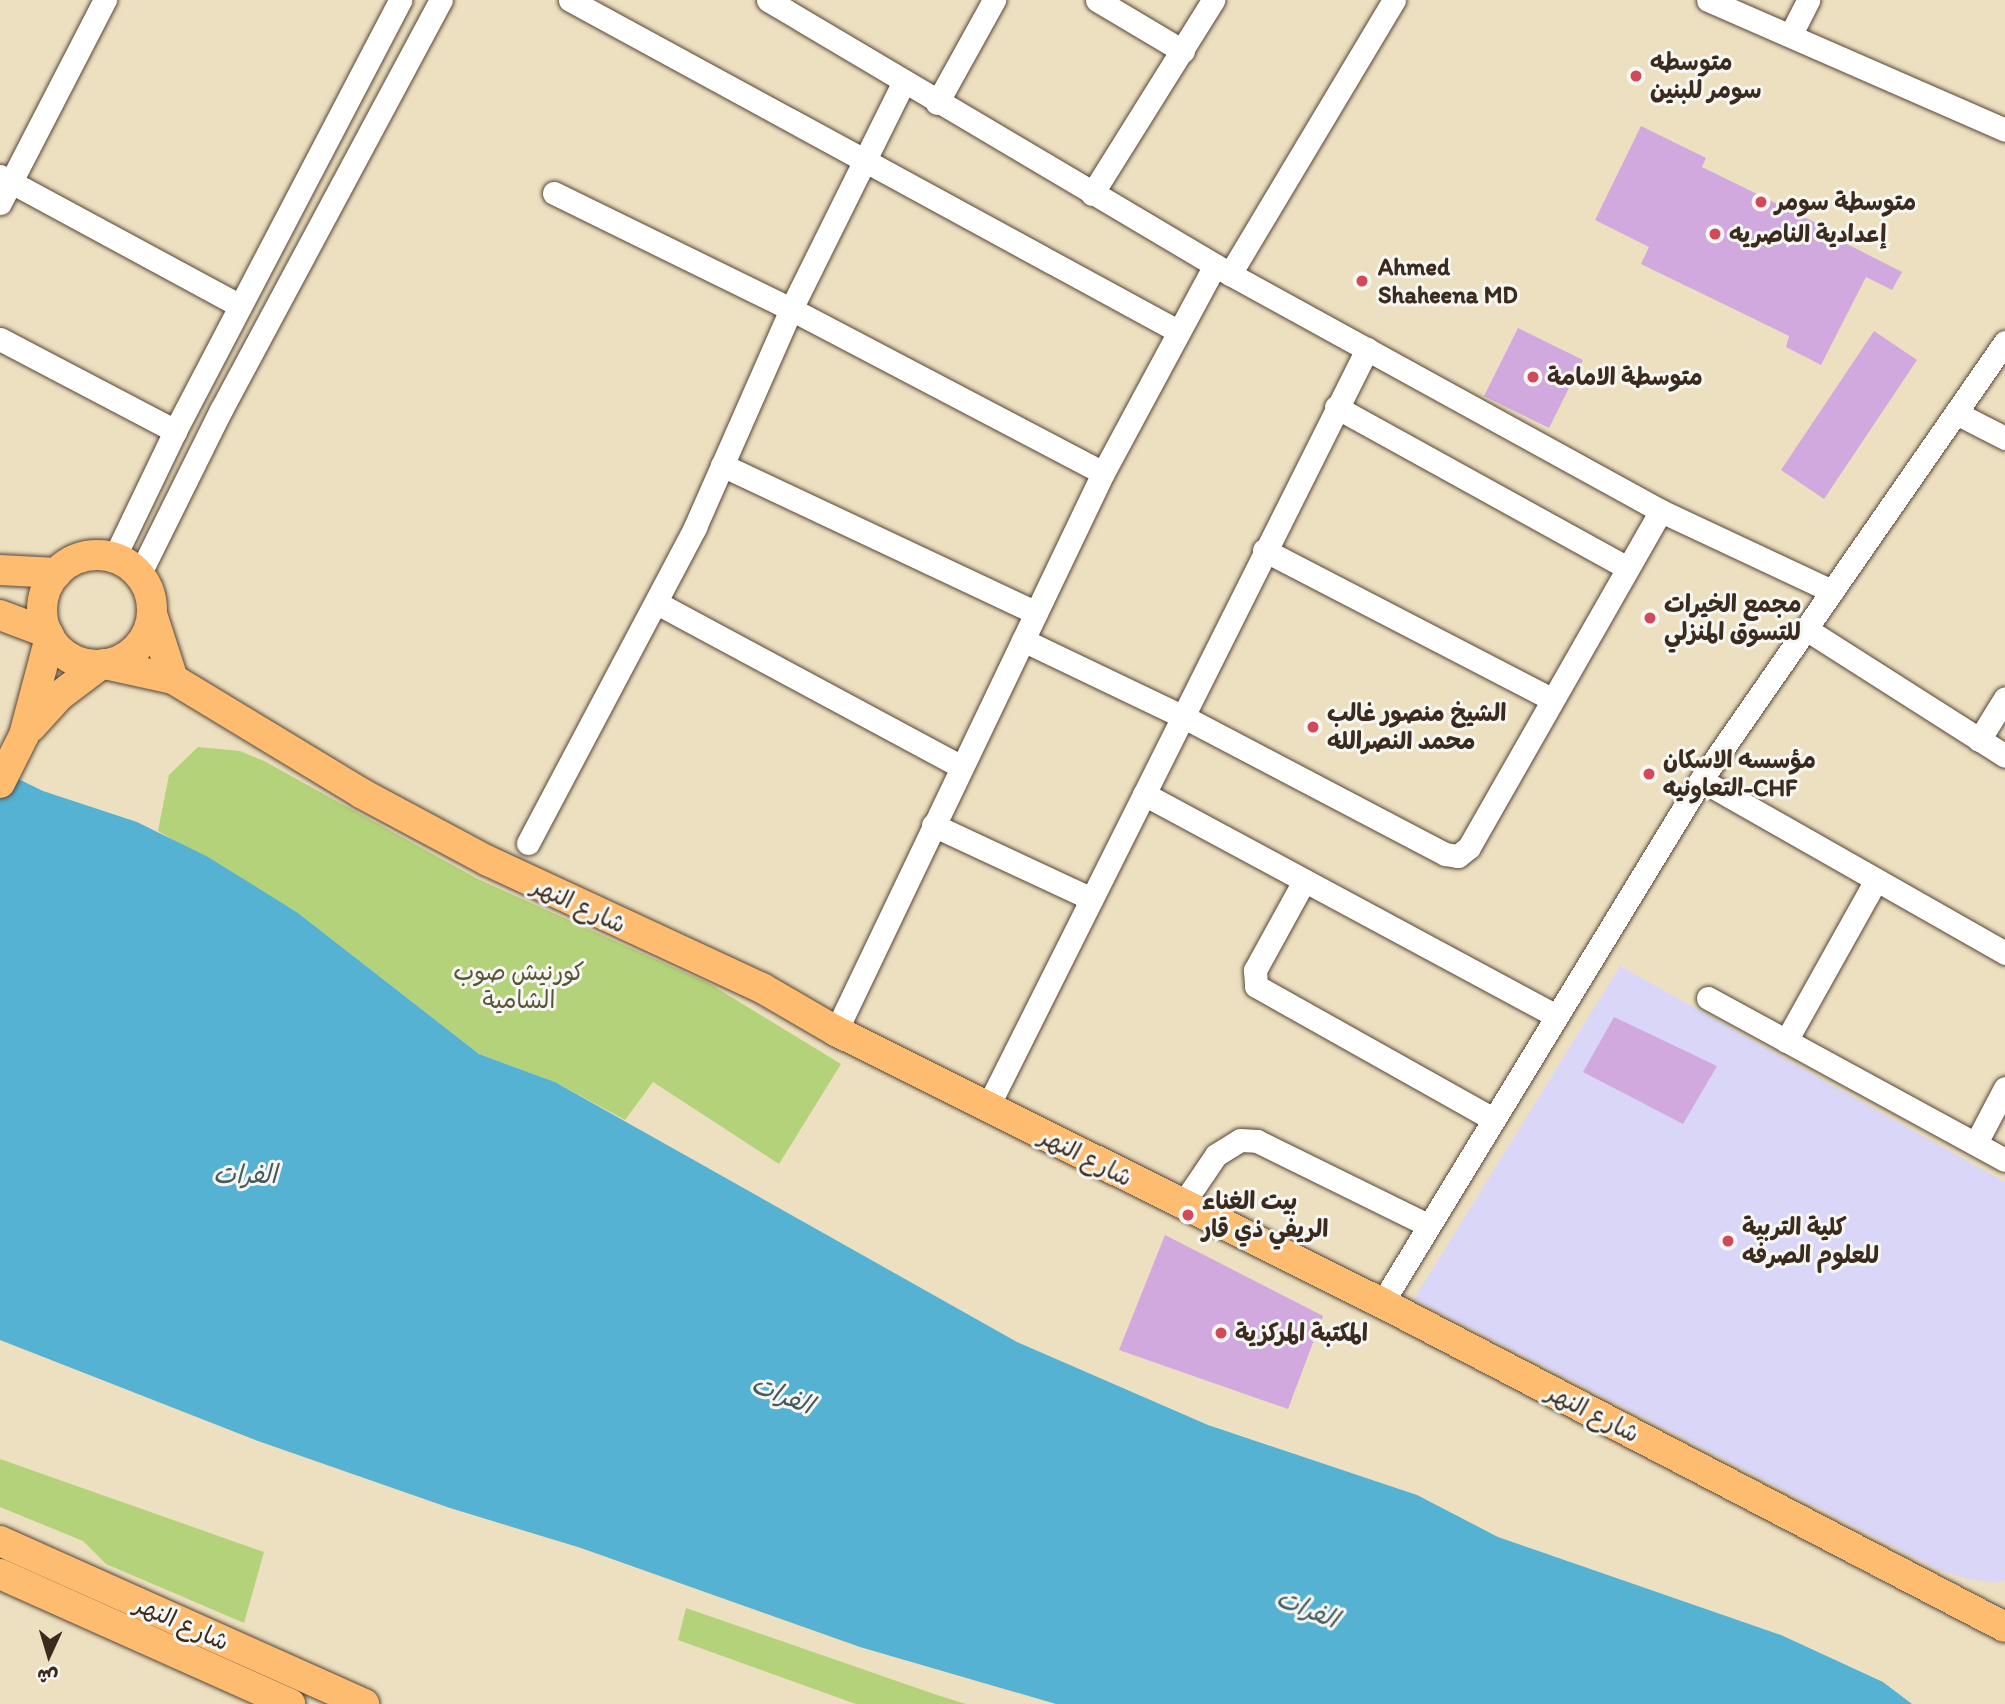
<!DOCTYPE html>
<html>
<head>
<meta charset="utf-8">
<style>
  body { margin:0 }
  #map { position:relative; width:2005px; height:1704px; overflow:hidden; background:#ede0c0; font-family:Itim,"Playpen Sans Arabic",sans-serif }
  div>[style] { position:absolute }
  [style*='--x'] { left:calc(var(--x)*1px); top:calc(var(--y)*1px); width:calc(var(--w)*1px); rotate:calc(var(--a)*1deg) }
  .built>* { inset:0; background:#dad6f7 }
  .green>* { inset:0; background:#b4d279 }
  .water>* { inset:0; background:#55b2d3 }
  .building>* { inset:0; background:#d1a9df }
  .roads { filter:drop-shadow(0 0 2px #564536) drop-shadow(0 0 2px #564536) }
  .minor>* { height:23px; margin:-11.5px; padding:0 11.5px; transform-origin:11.5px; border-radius:11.5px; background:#fff }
  .major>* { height:30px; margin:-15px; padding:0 15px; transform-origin:15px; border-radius:15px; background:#fdbc70 }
  .major>.ring { margin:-15px; padding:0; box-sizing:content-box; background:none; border:30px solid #fdbc70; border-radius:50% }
  .dots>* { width:19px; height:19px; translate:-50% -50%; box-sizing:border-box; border:4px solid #f6f6f2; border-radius:50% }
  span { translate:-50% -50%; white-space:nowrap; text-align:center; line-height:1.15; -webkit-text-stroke:6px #f6f6f2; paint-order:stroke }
  .poi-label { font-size:24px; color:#3b2a1e; font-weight:700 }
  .left { translate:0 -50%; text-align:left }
  .street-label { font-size:24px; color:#3b2a1e }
  .park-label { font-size:24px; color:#595435 }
  .water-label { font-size:26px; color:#445a5d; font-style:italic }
  .north { position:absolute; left:14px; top:1620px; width:70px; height:70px; -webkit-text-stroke:5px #f6f6f2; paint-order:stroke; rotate:184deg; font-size:19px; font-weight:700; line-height:28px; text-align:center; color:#3b2a1e }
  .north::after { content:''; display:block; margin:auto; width:24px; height:32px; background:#3b2a1e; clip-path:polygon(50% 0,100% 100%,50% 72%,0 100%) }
</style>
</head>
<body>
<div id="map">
  <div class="built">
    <div style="clip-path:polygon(1620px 966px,2005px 1182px,2005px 1580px,1996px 1583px,1968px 1579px,1939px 1570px,1414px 1299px)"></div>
  </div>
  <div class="green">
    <div style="clip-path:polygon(198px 747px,240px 751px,264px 761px,478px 879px,710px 984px,841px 1064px,779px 1164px,653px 1082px,625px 1120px,555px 1082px,479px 1054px,298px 913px,158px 831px,169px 775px)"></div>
    <div style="clip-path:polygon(0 1459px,264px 1552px,244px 1623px,106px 1564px,83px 1541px,0 1507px)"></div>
    <div style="clip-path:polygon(686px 1608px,937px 1695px,966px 1704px,856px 1704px,678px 1640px)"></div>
  </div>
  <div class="water">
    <div style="clip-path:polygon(0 770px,43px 791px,137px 822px,208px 857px,298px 913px,479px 1054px,555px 1082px,1017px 1342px,1208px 1425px,1417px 1495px,1498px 1537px,1781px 1635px,1883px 1682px,1912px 1704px,1056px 1704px,860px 1647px,581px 1548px,450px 1508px,258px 1441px,0 1340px)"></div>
  </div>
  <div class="building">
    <div style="clip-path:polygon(1641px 126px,1706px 158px,1702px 167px,1839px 234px,1837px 239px,1902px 272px,1892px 290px,1866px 277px,1821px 365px,1786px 347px,1789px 336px,1641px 264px,1649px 247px,1595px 220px)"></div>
    <div style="clip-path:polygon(1518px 328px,1583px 360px,1549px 428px,1484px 396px)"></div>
    <div style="clip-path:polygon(1874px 331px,1917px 360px,1824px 499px,1781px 470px)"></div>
    <div style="clip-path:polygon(1614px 1017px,1717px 1066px,1683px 1124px,1583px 1072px)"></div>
    <div style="clip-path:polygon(1165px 1235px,1323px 1316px,1288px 1409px,1119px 1350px)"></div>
  </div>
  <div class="roads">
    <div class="minor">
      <div style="--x:570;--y:0;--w:690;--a:28.57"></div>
      <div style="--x:768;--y:0;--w:537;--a:30.67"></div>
      <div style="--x:1230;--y:274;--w:492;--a:28.8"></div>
      <div style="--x:1661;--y:511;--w:189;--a:25.1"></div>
      <div style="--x:1097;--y:0;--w:100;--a:30.7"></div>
      <div style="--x:1708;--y:0;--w:324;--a:23.6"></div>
      <div style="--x:1791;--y:34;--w:38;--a:-63"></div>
      <div style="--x:937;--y:103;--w:118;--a:-61"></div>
      <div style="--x:0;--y:176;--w:273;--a:28.4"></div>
      <div style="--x:554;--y:193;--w:264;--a:26.1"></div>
      <div style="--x:791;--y:309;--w:352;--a:27.7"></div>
      <div style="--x:1092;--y:194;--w:229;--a:-58"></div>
      <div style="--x:0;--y:203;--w:229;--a:-62.7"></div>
      <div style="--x:1230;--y:274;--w:319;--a:-59.1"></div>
      <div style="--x:0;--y:339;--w:198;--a:27.7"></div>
      <div style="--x:1336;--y:407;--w:331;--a:28.9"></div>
      <div style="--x:1956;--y:413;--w:55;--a:27"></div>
      <div style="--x:722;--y:465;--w:347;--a:25.2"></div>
      <div style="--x:1264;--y:550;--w:323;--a:27.4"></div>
      <div style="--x:114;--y:558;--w:141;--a:-64.3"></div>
      <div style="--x:175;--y:431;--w:486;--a:-62.4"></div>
      <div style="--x:139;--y:575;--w:184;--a:-63.6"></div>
      <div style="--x:221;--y:410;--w:465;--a:-61.8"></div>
      <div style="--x:657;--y:603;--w:346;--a:28.3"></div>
      <div style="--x:1806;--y:629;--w:236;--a:32.5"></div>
      <div style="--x:1023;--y:640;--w:178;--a:25.6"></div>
      <div style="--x:1184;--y:717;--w:295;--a:27.7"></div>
      <div style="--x:1445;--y:854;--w:13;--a:9"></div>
      <div style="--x:1458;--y:856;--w:14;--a:-39"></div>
      <div style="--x:1469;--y:847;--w:387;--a:-60.3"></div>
      <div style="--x:1979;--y:740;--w:49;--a:-58.2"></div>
      <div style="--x:1701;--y:780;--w:350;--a:29.6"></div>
      <div style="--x:1144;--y:794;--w:467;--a:28.3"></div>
      <div style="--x:933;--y:825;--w:175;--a:25"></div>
      <div style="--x:528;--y:843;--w:357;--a:-62.1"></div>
      <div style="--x:695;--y:527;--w:238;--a:-66.2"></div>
      <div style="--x:791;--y:309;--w:252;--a:-63.6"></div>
      <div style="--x:1304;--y:881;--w:102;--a:118.8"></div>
      <div style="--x:1255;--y:970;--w:16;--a:86"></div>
      <div style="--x:1256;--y:986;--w:270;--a:29.3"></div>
      <div style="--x:1708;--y:998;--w:338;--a:28.6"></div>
      <div style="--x:836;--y:1031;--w:619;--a:-64.43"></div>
      <div style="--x:1103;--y:473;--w:236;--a:-61.7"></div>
      <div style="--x:1786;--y:1041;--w:182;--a:-60.8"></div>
      <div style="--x:987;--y:1108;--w:849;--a:-63.4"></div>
      <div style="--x:1976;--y:1143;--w:62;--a:-62.2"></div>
      <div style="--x:1182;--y:1205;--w:60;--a:-55.8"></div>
      <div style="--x:1216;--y:1155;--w:28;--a:-32"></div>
      <div style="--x:1240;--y:1140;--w:17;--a:3"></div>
      <div style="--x:1257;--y:1141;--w:188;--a:26.2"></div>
      <div style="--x:1382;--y:1303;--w:613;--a:-58.62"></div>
      <div style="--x:1701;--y:780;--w:533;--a:-55.24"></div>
    </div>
    <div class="major">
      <div class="ring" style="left:42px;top:555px;width:80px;height:80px"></div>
      <div style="--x:0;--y:570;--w:57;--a:3"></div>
      <div style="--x:152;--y:614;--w:68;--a:72.1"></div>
      <div style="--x:0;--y:615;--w:51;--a:20.6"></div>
      <div style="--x:105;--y:664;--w:70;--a:12.4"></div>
      <div style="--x:173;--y:679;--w:220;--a:31.2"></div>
      <div style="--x:361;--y:793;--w:144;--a:28.2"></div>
      <div style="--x:488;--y:861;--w:302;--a:24.9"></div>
      <div style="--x:762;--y:988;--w:86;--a:30.2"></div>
      <div style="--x:836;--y:1031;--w:610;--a:26.48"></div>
      <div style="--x:1382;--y:1303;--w:702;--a:27.48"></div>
      <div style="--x:31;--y:727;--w:42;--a:-47.9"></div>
      <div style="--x:59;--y:696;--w:51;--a:-37.1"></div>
      <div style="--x:0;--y:783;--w:54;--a:-63.4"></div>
      <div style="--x:24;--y:735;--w:101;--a:-75.1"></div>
      <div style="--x:0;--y:1541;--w:399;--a:24.1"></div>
      <div style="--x:0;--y:1574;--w:318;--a:24.1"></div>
    </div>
  </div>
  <div class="dots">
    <div style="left:1636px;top:76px;background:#d1495b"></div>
    <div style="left:1761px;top:202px;background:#d1495b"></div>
    <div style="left:1715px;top:234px;background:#d1495b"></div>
    <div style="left:1362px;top:281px;background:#d1495b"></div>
    <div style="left:1533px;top:377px;background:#d1495b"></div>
    <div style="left:1650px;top:618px;background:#d1495b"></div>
    <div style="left:1313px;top:727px;background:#d1495b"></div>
    <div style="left:1649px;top:774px;background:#d1495b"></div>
    <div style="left:1188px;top:1215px;background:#d1495b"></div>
    <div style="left:1728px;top:1241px;background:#d1495b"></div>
    <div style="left:1221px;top:1333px;background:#d1495b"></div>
  </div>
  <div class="poi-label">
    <span class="left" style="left:1650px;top:76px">متوسطه<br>سومر للبنين</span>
    <span class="left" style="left:1775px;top:202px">متوسطة سومر</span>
    <span class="left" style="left:1729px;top:234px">إعدادية الناصريه</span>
    <span class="left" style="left:1378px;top:281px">Ahmed<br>Shaheena MD</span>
    <span class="left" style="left:1547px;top:377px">متوسطة الامامة</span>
    <span class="left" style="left:1664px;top:618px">مجمع الخيرات<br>للتسوق المنزلي</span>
    <span class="left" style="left:1327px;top:727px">الشيخ منصور غالب<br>محمد النصرالله</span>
    <span class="left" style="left:1663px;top:774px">مؤسسه الاسكان<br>التعاونيه-CHF</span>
    <span class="left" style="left:1202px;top:1215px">بيت الغناء<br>الريفي ذي قار</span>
    <span class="left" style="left:1742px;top:1241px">كلية التربية<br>للعلوم الصرفه</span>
    <span class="left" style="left:1235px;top:1333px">المكتبة المركزية</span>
  </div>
  <div class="street-label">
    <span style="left:579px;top:905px;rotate:25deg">شارع النهر</span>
    <span style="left:1086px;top:1157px;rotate:27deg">شارع النهر</span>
    <span style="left:1593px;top:1413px;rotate:27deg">شارع النهر</span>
    <span style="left:182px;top:1623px;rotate:24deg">شارع النهر</span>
  </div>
  <div class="park-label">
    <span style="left:519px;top:986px">كورنيش صوب<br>الشامية</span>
  </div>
  <div class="water-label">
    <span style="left:245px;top:1175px">الفرات</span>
    <span style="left:782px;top:1395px;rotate:22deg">الفرات</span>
    <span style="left:1307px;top:1609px;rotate:22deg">الفرات</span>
  </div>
  <div class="north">ش</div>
</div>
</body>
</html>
